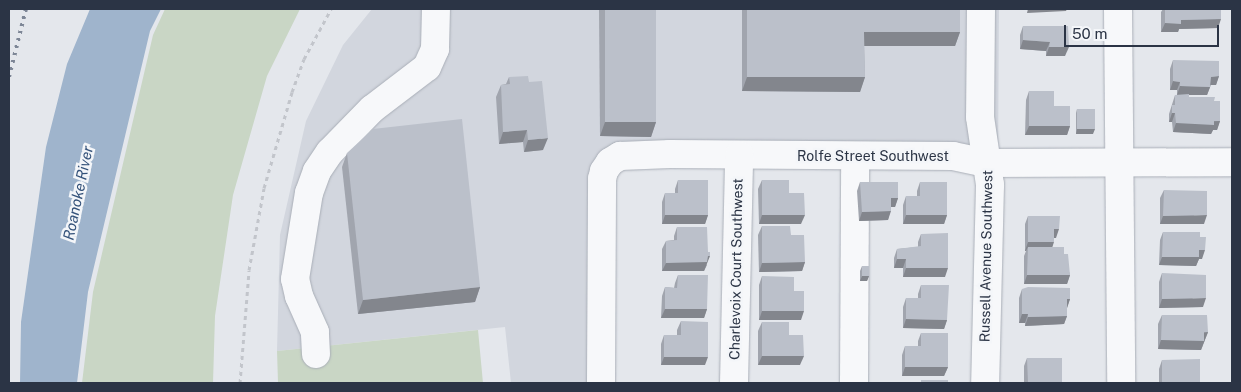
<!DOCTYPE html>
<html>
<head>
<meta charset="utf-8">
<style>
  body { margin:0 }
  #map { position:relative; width:1241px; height:392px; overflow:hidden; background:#e4e7ec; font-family:"Public Sans",sans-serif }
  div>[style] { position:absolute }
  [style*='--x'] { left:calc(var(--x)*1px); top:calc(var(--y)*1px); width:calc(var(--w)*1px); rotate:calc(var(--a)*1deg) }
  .built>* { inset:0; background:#d2d6de }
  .green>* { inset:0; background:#c9d6c5 }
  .water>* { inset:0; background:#9fb4cc }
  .path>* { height:3px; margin-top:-1.5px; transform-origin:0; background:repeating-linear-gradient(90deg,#c2c5cb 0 4px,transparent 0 8px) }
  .roads { filter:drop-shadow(0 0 1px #a9aeb7) drop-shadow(0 0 1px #a9aeb7) }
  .minor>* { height:28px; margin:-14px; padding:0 14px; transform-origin:14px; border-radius:14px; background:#f7f8fa }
  .rail>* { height:4px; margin-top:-2px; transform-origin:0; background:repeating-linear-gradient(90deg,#7d8696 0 2.5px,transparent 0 7.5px) }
  .wall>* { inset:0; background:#a1a5ae }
  .shaded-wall>* { inset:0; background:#83868d }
  .building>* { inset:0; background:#bbc0ca }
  span { translate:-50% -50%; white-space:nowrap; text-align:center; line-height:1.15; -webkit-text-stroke:5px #f4f6f9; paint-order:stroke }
  .street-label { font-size:14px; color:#2b3445 }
  .water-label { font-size:15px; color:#34527a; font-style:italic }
  .frame { position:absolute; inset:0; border:10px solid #2b3445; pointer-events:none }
  .scale { position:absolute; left:1064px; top:25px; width:155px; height:22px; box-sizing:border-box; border:2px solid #2b3445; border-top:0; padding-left:6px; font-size:15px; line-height:18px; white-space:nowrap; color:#2b3445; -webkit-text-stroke:4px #f4f6f9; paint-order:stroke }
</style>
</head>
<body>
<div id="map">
  <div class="built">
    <div style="clip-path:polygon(372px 9px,999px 9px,998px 171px,594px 165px,594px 383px,511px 383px,505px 327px,277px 351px,280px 235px,306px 121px,343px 45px)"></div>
  </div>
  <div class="green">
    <div style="clip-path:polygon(165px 9px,300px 9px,267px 76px,233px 195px,215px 316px,213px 383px,82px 383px,93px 292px,153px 35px)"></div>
    <div style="clip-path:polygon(478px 330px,483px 383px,278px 383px,277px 351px)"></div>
  </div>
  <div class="water">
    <div style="clip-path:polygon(90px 9px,161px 9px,150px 31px,88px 292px,77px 383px,20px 383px,21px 322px,46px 147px,67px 64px)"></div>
  </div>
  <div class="path">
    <div style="--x:240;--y:383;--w:113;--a:-85.4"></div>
    <div style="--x:249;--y:270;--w:83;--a:-79.6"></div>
    <div style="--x:264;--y:188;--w:100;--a:-73.7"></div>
    <div style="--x:292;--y:92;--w:35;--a:-70"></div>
    <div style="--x:304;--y:59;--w:57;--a:-61.6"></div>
  </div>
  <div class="roads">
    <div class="minor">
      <div style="--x:981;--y:9;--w:108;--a:90.5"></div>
      <div style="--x:980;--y:117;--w:69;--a:81.6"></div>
      <div style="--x:990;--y:185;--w:198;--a:91.4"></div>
      <div style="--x:1118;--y:9;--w:374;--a:89.5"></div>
      <div style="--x:316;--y:354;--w:22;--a:-93"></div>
      <div style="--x:315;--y:332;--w:39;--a:-114"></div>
      <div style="--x:299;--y:296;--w:17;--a:-103"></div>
      <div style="--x:295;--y:279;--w:87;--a:-80.8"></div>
      <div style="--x:309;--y:193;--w:23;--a:-70"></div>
      <div style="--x:317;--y:171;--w:23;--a:-56"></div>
      <div style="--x:330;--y:152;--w:60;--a:-45.7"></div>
      <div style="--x:372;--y:109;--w:69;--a:-37.4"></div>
      <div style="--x:427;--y:67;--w:20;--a:-66"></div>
      <div style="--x:435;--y:49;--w:40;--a:-88.6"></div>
      <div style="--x:601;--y:383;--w:204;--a:-89.7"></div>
      <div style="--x:602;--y:179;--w:8;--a:-76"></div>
      <div style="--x:604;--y:171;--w:11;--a:-56"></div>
      <div style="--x:610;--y:162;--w:12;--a:-31"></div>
      <div style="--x:620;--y:156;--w:50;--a:-2.3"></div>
      <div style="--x:670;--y:154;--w:283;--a:0.4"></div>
      <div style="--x:953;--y:156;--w:35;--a:12"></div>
      <div style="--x:987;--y:163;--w:245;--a:-0.2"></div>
      <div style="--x:734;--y:383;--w:228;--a:-88.7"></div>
      <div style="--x:854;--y:383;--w:227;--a:-89.7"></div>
    </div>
  </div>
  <div class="rail">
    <div style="--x:9;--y:77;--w:70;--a:-76"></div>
  </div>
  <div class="wall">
    <div style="clip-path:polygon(599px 9px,656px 9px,656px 122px,651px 137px,600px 136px)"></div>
    <div style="clip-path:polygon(742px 9px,960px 9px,960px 32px,955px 46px,864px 46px,865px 77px,860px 92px,742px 91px)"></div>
    <div style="clip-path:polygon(1163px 9px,1221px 9px,1218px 28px,1179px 29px,1178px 32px,1161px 32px,1161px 12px)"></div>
    <div style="clip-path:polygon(1023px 26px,1068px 26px,1065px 56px,1046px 56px,1046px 51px,1020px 49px,1020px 35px)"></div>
    <div style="clip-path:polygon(1173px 60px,1219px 76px,1216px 85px,1211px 85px,1207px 95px,1189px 95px,1189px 97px,1214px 101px,1220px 121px,1217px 130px,1213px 130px,1211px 134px,1173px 132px,1172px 122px,1169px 122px,1169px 114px,1175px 95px,1177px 95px,1177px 90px,1170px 90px,1170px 69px)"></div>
    <div style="clip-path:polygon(509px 77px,529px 82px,543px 150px,524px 152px,523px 142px,499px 144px,496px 97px,501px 85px,506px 84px)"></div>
    <div style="clip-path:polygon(1029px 91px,1054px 106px,1070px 126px,1067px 135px,1025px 135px,1026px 100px)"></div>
    <div style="clip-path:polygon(1077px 109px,1093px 134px,1076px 134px,1076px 113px)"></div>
    <div style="clip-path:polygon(347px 153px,480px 287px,475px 302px,358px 314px,342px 167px)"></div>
    <div style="clip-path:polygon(678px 180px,708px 215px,705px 224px,662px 224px,662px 202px,665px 193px,675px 193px,675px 189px)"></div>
    <div style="clip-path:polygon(762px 180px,789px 193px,801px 224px,759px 224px,758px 189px)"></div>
    <div style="clip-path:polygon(860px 182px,898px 198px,895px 207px,891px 207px,888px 220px,859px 221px,857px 191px)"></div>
    <div style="clip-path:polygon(920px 182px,947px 215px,944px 224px,903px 224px,903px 205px,906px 196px,917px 196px,917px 191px)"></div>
    <div style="clip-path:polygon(1164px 190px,1204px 224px,1160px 224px,1160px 198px)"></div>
    <div style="clip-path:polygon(1028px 216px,1056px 238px,1054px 238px,1052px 247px,1064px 254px,1070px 275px,1067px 284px,1024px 284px,1024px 256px,1026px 251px,1025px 251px,1025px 224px)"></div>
    <div style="clip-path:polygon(762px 226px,791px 235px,805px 262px,802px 271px,759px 272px,758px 235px)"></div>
    <div style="clip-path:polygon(677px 227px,707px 265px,704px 271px,662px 271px,662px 249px,666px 241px,674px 240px,674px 236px)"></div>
    <div style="clip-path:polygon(1163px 232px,1200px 237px,1202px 259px,1199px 259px,1196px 266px,1159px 265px,1160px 240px)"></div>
    <div style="clip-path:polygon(921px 234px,945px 277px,903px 277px,903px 268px,894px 268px,894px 258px,897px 249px,918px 247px,918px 242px)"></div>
    <div style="clip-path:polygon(862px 266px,869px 276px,867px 281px,860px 281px,860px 271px)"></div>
    <div style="clip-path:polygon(1162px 273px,1203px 307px,1159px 308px,1159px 282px)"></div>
    <div style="clip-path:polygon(678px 275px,707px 309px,704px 318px,661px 318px,662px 296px,665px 287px,674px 288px,675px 283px)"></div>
    <div style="clip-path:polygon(762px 276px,794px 291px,801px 320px,759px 320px,759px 285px)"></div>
    <div style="clip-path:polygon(921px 285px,947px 320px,944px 329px,903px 328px,903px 307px,906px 298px,918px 298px,918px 294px)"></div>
    <div style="clip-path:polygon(1022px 289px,1070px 299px,1067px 308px,1067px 316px,1064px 324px,1025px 326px,1025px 323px,1019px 323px,1019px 298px)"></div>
    <div style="clip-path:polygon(1162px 315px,1208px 332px,1201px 350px,1158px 349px,1158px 324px)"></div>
    <div style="clip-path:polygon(681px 321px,705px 365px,661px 365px,661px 344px,664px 335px,677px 335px,677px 330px)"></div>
    <div style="clip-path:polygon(762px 322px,789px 335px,800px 365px,758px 365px,758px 331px)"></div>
    <div style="clip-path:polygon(921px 333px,948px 367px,944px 376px,902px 376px,902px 355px,905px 346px,918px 346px,918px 341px)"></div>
    <div style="clip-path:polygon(1027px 358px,1062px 383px,1024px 383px,1024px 366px)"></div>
    <div style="clip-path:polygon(1162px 360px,1200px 383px,1159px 383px,1159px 369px)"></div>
  </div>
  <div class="shaded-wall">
    <div style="clip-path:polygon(1028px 9px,1067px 9px,1066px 11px,1027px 13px)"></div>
    <div style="clip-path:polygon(1221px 19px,1218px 28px,1179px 29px,1178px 32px,1161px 32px,1165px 23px,1181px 20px)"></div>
    <div style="clip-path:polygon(864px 32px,960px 32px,955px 46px,859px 46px)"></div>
    <div style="clip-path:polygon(1023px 40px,1050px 42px,1046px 51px,1020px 49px)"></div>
    <div style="clip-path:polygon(1049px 47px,1069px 47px,1065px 56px,1046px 56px)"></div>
    <div style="clip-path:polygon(1219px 76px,1216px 85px,1207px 85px,1211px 77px)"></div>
    <div style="clip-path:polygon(747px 77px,865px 77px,860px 92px,742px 91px)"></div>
    <div style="clip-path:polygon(1173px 81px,1180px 82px,1177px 90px,1170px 90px)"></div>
    <div style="clip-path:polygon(1180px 86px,1210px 87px,1207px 95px,1177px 95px)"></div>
    <div style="clip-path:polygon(1172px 113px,1175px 113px,1172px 122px,1169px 122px)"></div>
    <div style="clip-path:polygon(1220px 121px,1217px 130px,1213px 130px,1211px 134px,1173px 132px,1176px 123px)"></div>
    <div style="clip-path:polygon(605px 122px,656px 122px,651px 137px,600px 136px)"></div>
    <div style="clip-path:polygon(1029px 126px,1070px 126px,1067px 135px,1025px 135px)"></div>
    <div style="clip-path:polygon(1077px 129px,1095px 129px,1093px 134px,1076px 134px)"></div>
    <div style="clip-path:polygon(527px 130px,523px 142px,499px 144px,503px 132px)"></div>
    <div style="clip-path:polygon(548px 138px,543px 150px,524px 152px,528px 140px)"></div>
    <div style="clip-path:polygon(891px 198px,898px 198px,895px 207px,887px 207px)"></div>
    <div style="clip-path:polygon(891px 211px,888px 220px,859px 221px,862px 212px)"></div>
    <div style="clip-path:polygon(665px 215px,708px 215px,705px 224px,662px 224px)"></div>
    <div style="clip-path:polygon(762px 215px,805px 215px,801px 224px,759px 224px)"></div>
    <div style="clip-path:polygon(906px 215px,947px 215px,944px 224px,903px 224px)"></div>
    <div style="clip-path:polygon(1207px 215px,1204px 224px,1160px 224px,1163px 216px)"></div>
    <div style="clip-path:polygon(1054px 229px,1059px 229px,1056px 238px,1051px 238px)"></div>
    <div style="clip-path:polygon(1028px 242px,1054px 242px,1051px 251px,1028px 247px,1026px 251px,1025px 251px)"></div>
    <div style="clip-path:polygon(1199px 250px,1205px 250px,1202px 259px,1199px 259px,1196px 266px,1159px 265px,1162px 257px)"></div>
    <div style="clip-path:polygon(708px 256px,710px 256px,704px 271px,662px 271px,666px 263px)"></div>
    <div style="clip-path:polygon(897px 259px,906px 259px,903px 268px,894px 268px)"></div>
    <div style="clip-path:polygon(805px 262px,802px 271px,759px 272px,762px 263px)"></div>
    <div style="clip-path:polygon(906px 268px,948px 268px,945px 277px,903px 277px)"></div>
    <div style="clip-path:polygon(1027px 275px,1070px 275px,1067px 284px,1024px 284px)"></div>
    <div style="clip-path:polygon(862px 276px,869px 276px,867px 281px,860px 281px)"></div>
    <div style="clip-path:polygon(480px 287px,475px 302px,358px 314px,363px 300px)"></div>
    <div style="clip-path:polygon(1206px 298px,1203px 307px,1159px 308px,1162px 299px)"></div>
    <div style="clip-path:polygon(1067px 299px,1070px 299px,1067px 308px)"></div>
    <div style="clip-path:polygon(665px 309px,707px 309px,704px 318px,661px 318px)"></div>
    <div style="clip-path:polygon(762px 311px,804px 311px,801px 320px,759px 320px)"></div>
    <div style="clip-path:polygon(1022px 314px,1028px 314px,1025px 323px,1019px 323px)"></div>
    <div style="clip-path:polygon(1067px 316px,1064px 324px,1025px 326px,1028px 317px)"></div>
    <div style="clip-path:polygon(906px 319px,947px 320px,944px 329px,903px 328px)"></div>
    <div style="clip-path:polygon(1208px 332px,1201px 350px,1158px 349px,1161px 340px)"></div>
    <div style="clip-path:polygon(762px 356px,804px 356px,800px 365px,758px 365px)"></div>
    <div style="clip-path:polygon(664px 357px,708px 357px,705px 365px,661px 365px)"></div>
    <div style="clip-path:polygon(905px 367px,948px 367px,944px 376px,902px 376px)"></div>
  </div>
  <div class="building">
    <div style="clip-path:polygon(605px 9px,656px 9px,656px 122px,605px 122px)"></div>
    <div style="clip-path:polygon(747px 9px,960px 9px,960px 32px,864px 32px,865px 77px,747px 77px)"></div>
    <div style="clip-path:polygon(1165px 9px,1221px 9px,1221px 19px,1181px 20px,1181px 24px,1165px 23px)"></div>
    <div style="clip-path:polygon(1023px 26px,1068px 26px,1069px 47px,1049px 47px,1050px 42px,1023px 40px)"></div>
    <div style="clip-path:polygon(1173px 60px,1219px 61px,1219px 76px,1211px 77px,1210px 87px,1180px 86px,1180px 82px,1173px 81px)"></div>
    <div style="clip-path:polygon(528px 76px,529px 82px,542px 81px,548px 138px,528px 140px,527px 130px,503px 132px,501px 85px,510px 84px,509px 77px)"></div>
    <div style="clip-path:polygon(1029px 91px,1054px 91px,1054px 106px,1070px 106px,1070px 126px,1029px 126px)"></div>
    <div style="clip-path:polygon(1189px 94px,1189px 97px,1215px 97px,1214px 101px,1220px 101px,1220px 121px,1214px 121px,1214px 125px,1176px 123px,1175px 113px,1172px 113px,1172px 105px,1175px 105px,1175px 95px)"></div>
    <div style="clip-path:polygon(1077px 109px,1095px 109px,1095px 129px,1077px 129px)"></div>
    <div style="clip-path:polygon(462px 119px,480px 287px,363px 300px,347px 153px,373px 129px)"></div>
    <div style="clip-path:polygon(678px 180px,708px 180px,708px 215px,665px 215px,665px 193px,678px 193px)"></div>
    <div style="clip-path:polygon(762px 180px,789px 180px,789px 193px,804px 193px,805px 215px,762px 215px)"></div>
    <div style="clip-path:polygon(860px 182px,898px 182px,898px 198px,891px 198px,891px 211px,862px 212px)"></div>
    <div style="clip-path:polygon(920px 182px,947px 182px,947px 215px,906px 215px,906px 196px,920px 196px)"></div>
    <div style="clip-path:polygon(1164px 190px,1207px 191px,1207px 215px,1163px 216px)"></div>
    <div style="clip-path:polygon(1028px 216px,1060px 216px,1059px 229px,1054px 229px,1054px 242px,1028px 242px)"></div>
    <div style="clip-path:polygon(762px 226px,790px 226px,791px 235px,804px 235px,805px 262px,762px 263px)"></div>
    <div style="clip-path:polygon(677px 227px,707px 227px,708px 252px,710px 252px,710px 256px,708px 256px,707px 262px,666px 263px,666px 241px,677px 240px)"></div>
    <div style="clip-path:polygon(1163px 232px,1200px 232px,1200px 237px,1206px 237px,1205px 250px,1199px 250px,1199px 257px,1162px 257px)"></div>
    <div style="clip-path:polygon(948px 233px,948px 268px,906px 268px,906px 259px,897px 259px,897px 249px,921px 246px,921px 234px)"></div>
    <div style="clip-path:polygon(1028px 247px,1064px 247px,1064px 254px,1068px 254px,1070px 275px,1027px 275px)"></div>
    <div style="clip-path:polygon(862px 266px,869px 266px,869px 276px,862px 276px)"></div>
    <div style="clip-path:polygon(1162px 273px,1206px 275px,1206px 298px,1162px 299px)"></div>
    <div style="clip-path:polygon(678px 275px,708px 275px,707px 309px,665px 309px,665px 287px,677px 288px)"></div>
    <div style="clip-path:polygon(762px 276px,794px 277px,794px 291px,804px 291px,804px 311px,762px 311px)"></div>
    <div style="clip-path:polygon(921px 285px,949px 285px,947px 320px,906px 319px,906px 298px,921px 298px)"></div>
    <div style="clip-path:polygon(1028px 287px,1070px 288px,1070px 299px,1067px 299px,1067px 316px,1028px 317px,1028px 314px,1022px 314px,1022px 289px)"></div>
    <div style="clip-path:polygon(1162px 315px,1207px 315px,1208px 332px,1204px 332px,1204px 341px,1161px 340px)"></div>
    <div style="clip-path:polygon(681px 321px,708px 322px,708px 357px,664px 357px,664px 335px,681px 335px)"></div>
    <div style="clip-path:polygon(762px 322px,789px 322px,789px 335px,803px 335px,804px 356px,762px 356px)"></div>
    <div style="clip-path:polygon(921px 333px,948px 333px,948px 367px,905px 367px,905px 346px,921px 346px)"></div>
    <div style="clip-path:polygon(1027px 358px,1062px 358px,1062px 383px,1028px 383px)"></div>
    <div style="clip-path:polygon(1200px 359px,1200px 383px,1162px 383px,1162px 360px)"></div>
    <div style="clip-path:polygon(921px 380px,948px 380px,948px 383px,921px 383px)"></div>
  </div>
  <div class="street-label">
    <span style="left:873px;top:156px">Rolfe Street Southwest</span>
    <span style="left:986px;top:256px;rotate:-89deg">Russell Avenue Southwest</span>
    <span style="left:736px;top:269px;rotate:-89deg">Charlevoix Court Southwest</span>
  </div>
  <div class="water-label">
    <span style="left:78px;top:193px;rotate:-78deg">Roanoke River</span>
  </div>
  <div class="frame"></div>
  <div class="scale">50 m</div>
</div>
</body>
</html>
